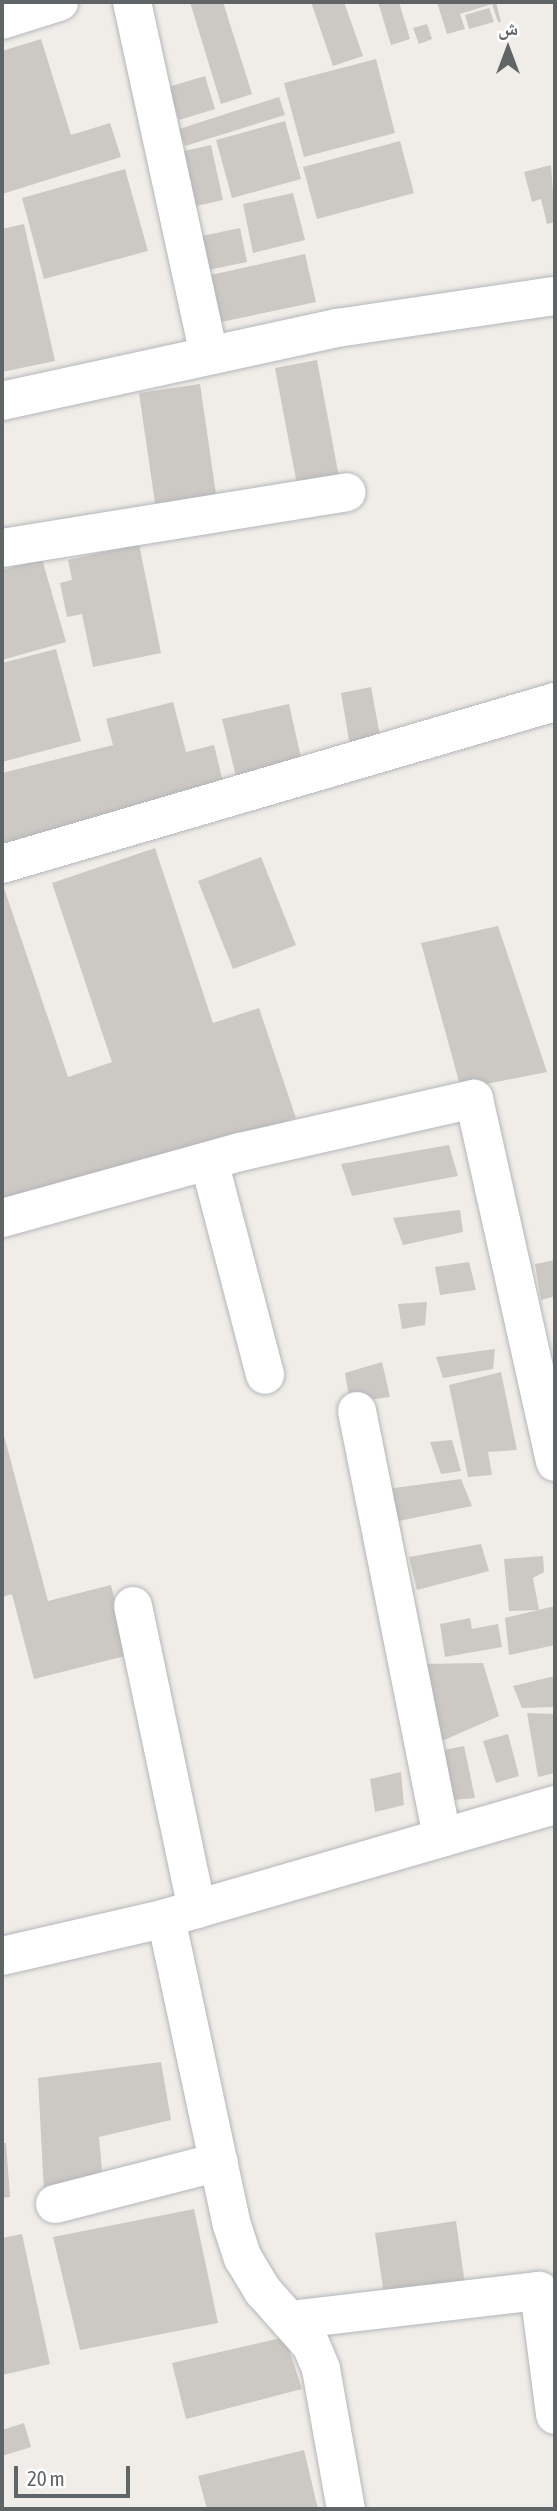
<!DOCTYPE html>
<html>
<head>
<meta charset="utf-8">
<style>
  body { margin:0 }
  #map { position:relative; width:557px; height:2511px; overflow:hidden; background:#f0ede8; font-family:"Asap Condensed","Noto Naskh Arabic",sans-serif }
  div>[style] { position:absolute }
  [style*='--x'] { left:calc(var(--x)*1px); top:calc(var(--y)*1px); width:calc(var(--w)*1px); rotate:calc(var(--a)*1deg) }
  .building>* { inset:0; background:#ccc8c4 }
  .roads { filter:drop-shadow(0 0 2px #b3b6b9) drop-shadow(0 0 2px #b3b6b9) }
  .minor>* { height:38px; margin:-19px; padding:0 19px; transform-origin:19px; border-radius:19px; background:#fff }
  span { translate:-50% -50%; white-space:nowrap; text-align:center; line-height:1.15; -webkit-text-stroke:7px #fff; paint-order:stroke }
  .frame { position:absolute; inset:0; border:4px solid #5f6467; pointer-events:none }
  .north { position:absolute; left:473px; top:14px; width:70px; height:70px; -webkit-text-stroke:5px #fff; paint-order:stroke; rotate:0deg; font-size:19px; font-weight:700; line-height:28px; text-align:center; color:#5f6467 }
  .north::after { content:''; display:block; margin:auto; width:24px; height:32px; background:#5f6467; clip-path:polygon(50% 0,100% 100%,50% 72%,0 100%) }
  .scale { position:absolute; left:14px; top:2466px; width:116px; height:32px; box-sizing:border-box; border:4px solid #5f6467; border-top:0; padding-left:9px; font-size:21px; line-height:24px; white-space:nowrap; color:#5f6467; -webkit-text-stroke:5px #fff; paint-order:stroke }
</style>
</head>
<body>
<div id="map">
  <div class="building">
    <div style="clip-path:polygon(190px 2px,223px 2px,252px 94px,221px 104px)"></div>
    <div style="clip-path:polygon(311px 2px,344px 2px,363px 56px,333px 66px)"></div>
    <div style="clip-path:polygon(378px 2px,399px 2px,410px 39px,391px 45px)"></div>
    <div style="clip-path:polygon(437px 2px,496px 2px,501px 22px,498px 22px,492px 4px,460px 14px,465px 29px,447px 34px)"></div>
    <div style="clip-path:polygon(489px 8px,494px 22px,469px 29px,465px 15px)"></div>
    <div style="clip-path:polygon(427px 24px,432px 39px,419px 44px,413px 28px)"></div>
    <div style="clip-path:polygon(41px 39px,71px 135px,110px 123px,121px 157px,2px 194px,2px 51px)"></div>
    <div style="clip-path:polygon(376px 59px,395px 133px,304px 157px,284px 83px)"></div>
    <div style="clip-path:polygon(205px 76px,215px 109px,179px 120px,168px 87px)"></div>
    <div style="clip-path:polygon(279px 97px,285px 115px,185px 146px,179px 129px)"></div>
    <div style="clip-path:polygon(285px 121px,301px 179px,232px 198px,216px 140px)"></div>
    <div style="clip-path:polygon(400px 141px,414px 193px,317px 219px,303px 167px)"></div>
    <div style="clip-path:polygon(211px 145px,223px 200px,187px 208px,175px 153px)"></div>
    <div style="clip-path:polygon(551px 165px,555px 222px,547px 224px,541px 199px,532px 202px,524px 172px)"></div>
    <div style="clip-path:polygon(125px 169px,148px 251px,44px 279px,22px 198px)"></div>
    <div style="clip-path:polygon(293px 193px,305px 240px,253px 253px,243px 204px)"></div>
    <div style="clip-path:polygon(24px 224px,55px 361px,2px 372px,2px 229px)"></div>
    <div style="clip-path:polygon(240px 228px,247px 262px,208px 270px,202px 236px)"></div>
    <div style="clip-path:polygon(305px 254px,316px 302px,221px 322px,211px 275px)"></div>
    <div style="clip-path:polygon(317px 360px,339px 477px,297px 485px,275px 368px)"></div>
    <div style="clip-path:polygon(200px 384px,217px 501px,156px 510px,139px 393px)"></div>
    <div style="clip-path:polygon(139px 544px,161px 653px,93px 667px,82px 614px,67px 617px,60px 583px,72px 580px,68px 560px)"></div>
    <div style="clip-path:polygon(42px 559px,66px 642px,2px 660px,2px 570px)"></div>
    <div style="clip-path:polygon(56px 649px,81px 741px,2px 762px,2px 663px)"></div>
    <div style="clip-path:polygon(371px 687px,382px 747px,351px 752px,341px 693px)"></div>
    <div style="clip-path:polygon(173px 702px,186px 752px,214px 745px,226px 794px,2px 850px,2px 773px,113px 745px,106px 719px)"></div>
    <div style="clip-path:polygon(289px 704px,304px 771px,238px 785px,222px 719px)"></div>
    <div style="clip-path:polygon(155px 848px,213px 1023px,259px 1008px,296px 1118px,2px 1215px,2px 882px,68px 1077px,112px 1062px,52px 883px)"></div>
    <div style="clip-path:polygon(261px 857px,296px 945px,233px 969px,198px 881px)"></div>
    <div style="clip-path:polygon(498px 926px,547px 1072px,461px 1089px,421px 943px)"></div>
    <div style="clip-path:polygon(449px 1145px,458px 1176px,352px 1196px,341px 1164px)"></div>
    <div style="clip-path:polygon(460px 1210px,463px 1232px,403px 1245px,393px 1218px)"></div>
    <div style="clip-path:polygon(555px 1260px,555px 1296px,541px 1300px,535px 1264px)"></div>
    <div style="clip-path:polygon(469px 1262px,476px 1290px,440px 1295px,435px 1267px)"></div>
    <div style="clip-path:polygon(427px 1302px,425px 1325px,402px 1329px,398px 1304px)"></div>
    <div style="clip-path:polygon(495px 1349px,493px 1369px,443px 1378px,436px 1357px)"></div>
    <div style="clip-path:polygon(382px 1362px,390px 1397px,350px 1402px,345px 1373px)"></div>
    <div style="clip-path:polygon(501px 1372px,517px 1450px,488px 1452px,492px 1475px,468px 1477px,449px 1385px)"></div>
    <div style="clip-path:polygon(2px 1428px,48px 1601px,111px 1585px,129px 1655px,34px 1679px,12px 1594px,2px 1597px)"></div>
    <div style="clip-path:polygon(452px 1440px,461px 1471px,441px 1474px,430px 1442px)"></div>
    <div style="clip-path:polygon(461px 1479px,472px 1506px,389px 1523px,387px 1489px)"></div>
    <div style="clip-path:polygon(481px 1544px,489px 1571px,417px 1590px,409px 1557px)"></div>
    <div style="clip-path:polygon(543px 1556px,544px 1572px,533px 1578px,539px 1610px,509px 1611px,504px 1559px)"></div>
    <div style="clip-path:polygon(555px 1606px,555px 1645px,509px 1655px,505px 1618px)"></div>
    <div style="clip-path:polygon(470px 1618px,472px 1629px,498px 1624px,502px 1647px,445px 1657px,440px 1624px)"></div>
    <div style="clip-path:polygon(483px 1663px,499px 1716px,435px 1744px,420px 1664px)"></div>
    <div style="clip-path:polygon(555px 1676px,555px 1707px,522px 1708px,513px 1686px)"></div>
    <div style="clip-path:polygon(527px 1713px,555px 1714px,555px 1773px,538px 1777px)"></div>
    <div style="clip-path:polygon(508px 1734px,519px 1776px,496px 1783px,483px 1741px)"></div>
    <div style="clip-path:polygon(464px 1746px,475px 1798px,443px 1801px,434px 1752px)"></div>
    <div style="clip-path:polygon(401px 1772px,404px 1805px,375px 1812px,370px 1779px)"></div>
    <div style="clip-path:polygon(161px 2062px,171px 2120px,99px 2137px,104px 2192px,44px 2192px,38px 2078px)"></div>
    <div style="clip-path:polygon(2px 2143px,6px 2143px,10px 2197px,2px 2198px)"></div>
    <div style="clip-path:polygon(194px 2209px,218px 2323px,80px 2350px,53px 2237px)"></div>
    <div style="clip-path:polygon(456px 2221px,466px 2291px,385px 2302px,375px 2233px)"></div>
    <div style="clip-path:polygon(22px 2234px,50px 2364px,2px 2375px,2px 2238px)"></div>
    <div style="clip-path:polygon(285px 2337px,302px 2389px,186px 2419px,172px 2363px)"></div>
    <div style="clip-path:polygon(24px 2423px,31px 2447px,2px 2456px,2px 2430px)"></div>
    <div style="clip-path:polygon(304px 2450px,318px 2509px,207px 2509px,198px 2476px)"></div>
  </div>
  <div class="roads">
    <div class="minor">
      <div style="--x:132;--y:2;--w:361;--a:77.7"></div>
      <div style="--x:2;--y:20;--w:60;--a:-17.5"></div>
      <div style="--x:2;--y:401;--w:343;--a:-12.3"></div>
      <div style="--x:337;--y:328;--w:220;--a:-8.4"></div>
      <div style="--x:2;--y:548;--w:349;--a:-9.2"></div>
      <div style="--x:2;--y:864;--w:576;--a:-16.33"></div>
      <div style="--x:209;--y:1161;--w:221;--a:75.3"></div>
      <div style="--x:2;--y:1218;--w:247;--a:-15.5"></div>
      <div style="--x:240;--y:1152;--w:240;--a:-12.8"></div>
      <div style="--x:474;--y:1099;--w:372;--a:77.4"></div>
      <div style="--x:357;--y:1411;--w:435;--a:78.7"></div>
      <div style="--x:133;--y:1606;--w:310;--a:78.1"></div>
      <div style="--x:166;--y:1918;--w:314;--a:77.9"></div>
      <div style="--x:232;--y:2225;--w:35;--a:72"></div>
      <div style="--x:243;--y:2258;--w:39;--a:59"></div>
      <div style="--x:263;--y:2291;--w:72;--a:48.4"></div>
      <div style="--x:311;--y:2345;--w:26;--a:67"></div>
      <div style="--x:321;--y:2369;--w:142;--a:79.9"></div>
      <div style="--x:2;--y:1956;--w:168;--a:-13"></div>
      <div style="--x:166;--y:1918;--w:405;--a:-16.2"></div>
      <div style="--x:55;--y:2204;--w:169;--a:-14.4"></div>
      <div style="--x:291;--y:2320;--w:250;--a:-6.7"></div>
      <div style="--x:539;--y:2291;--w:125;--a:82.6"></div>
    </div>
  </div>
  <div class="frame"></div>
  <div class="north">ش</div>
  <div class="scale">20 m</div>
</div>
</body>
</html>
